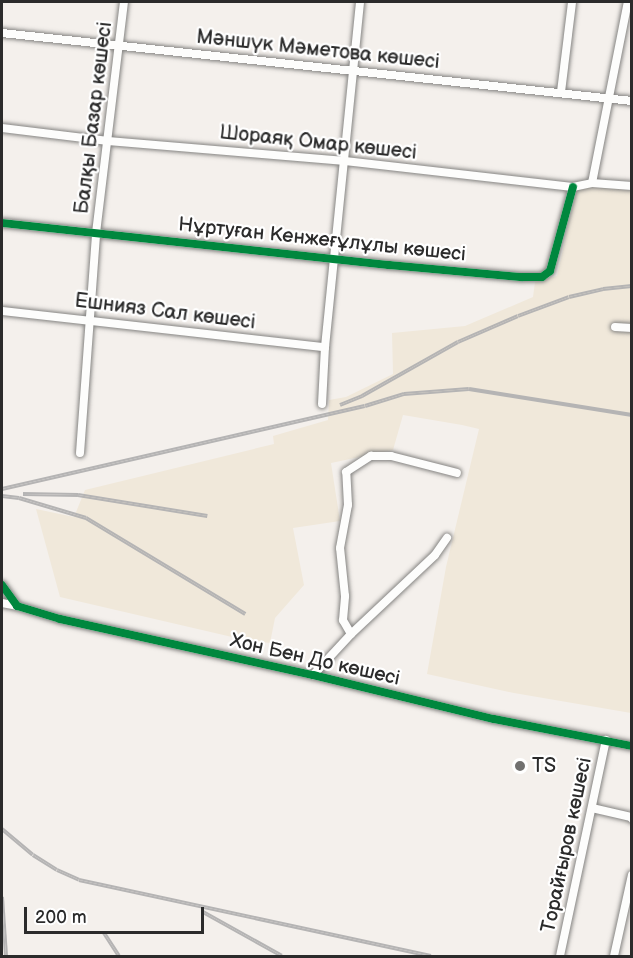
<!DOCTYPE html>
<html>
<head>
<meta charset="utf-8">
<style>
  body { margin:0 }
  #map { position:relative; width:633px; height:958px; overflow:hidden; background:#f4f0ec; font-family:"Balsamiq Sans",sans-serif }
  div>[style] { position:absolute }
  [style*='--x'] { left:calc(var(--x)*1px); top:calc(var(--y)*1px); width:calc(var(--w)*1px); rotate:calc(var(--a)*1deg) }
  .built>* { inset:0; background:#f0e8da }
  .roads { filter:drop-shadow(0 0 2px #858482) drop-shadow(0 0 2px #858482) }
  .minor>* { height:8px; margin:-4px; padding:0 4px; transform-origin:4px; border-radius:4px; background:#fdfdfc }
  .rail>* { height:4px; margin-top:-2px; transform-origin:0; background:repeating-linear-gradient(90deg,#fff 0 4.5px,#b5b4b4 0 9px); box-sizing:border-box; border-block:2px solid #b5b4b4 }
  .cycleway>* { height:8px; margin:-4px; padding:0 4px; transform-origin:4px; border-radius:4px; background:#00873e }
  .dots>* { width:16px; height:16px; translate:-50% -50%; box-sizing:border-box; border:3px solid #fff; border-radius:50% }
  span { translate:-50% -50%; white-space:nowrap; text-align:center; line-height:1.15; -webkit-text-stroke:4.5px #fff; paint-order:stroke }
  .street-label { font-size:20px; color:#2b2b2b }
  .poi-label { font-size:20px; color:#2b2b2b }
  .left { translate:0 -50%; text-align:left }
  .frame { position:absolute; inset:0; border:3px solid #2b2b2b; pointer-events:none }
  .scale { position:absolute; left:24px; top:907px; width:180px; height:27px; box-sizing:border-box; border:3px solid #2b2b2b; border-top:0; padding-left:8px; font-size:18px; line-height:21px; white-space:nowrap; color:#2b2b2b; -webkit-text-stroke:4px #fff; paint-order:stroke }
</style>
</head>
<body>
<div id="map">
  <div class="built">
    <div style="clip-path:polygon(592px 183px,631px 191px,631px 713px,514px 693px,427px 674px,446px 567px,479px 429px,462px 425px,403px 415px,393px 450px,331px 463px,340px 521px,293px 528px,304px 585px,275px 618px,270px 643px,245px 640px,60px 597px,36px 509px,74px 517px,85px 490px,274px 444px,273px 436px,328px 420px,329px 400px,346px 397px,393px 374px,392px 333px,465px 326px,533px 297px,535px 282px,557px 276px,576px 192px)"></div>
  </div>
  <div class="roads">
    <div class="minor">
      <div style="--x:2;--y:33;--w:634;--a:6.16"></div>
      <div style="--x:561;--y:92;--w:91;--a:-83"></div>
      <div style="--x:2;--y:128;--w:107;--a:7"></div>
      <div style="--x:108;--y:141;--w:238;--a:4.8"></div>
      <div style="--x:345;--y:161;--w:229;--a:6.5"></div>
      <div style="--x:573;--y:187;--w:19;--a:-12"></div>
      <div style="--x:592;--y:183;--w:40;--a:4.3"></div>
      <div style="--x:592;--y:183;--w:185;--a:-78.8"></div>
      <div style="--x:2;--y:223;--w:389;--a:6.2"></div>
      <div style="--x:389;--y:265;--w:134;--a:5.2"></div>
      <div style="--x:522;--y:277;--w:20;--a:0"></div>
      <div style="--x:542;--y:277;--w:10;--a:-37"></div>
      <div style="--x:550;--y:271;--w:87;--a:-74.7"></div>
      <div style="--x:2;--y:311;--w:325;--a:6.4"></div>
      <div style="--x:615;--y:327;--w:17;--a:3"></div>
      <div style="--x:322;--y:404;--w:57;--a:-87"></div>
      <div style="--x:325;--y:347;--w:347;--a:-84.2"></div>
      <div style="--x:80;--y:453;--w:221;--a:-85.8"></div>
      <div style="--x:96;--y:233;--w:233;--a:-83.1"></div>
      <div style="--x:2;--y:585;--w:26;--a:54"></div>
      <div style="--x:17;--y:606;--w:45;--a:16.8"></div>
      <div style="--x:60;--y:619;--w:259;--a:12.5"></div>
      <div style="--x:313;--y:675;--w:186;--a:13.7"></div>
      <div style="--x:494;--y:719;--w:141;--a:11.1"></div>
      <div style="--x:2;--y:603;--w:15;--a:11"></div>
      <div style="--x:351;--y:634;--w:16;--a:-120"></div>
      <div style="--x:343;--y:620;--w:24;--a:-85"></div>
      <div style="--x:345;--y:596;--w:48;--a:-95.9"></div>
      <div style="--x:340;--y:548;--w:44;--a:-79.5"></div>
      <div style="--x:348;--y:505;--w:33;--a:-93"></div>
      <div style="--x:346;--y:472;--w:30;--a:-33"></div>
      <div style="--x:371;--y:456;--w:20;--a:0"></div>
      <div style="--x:391;--y:456;--w:68;--a:14.4"></div>
      <div style="--x:313;--y:675;--w:56;--a:-47.2"></div>
      <div style="--x:351;--y:634;--w:115;--a:-43.2"></div>
      <div style="--x:435;--y:555;--w:21;--a:-55"></div>
      <div style="--x:592;--y:808;--w:40;--a:13"></div>
      <div style="--x:631;--y:817;--w:2;--a:63"></div>
      <div style="--x:560;--y:956;--w:221;--a:-78"></div>
      <div style="--x:614;--y:956;--w:83;--a:-77.5"></div>
    </div>
  </div>
  <div class="rail">
    <div style="--x:340;--y:405;--w:24;--a:-22"></div>
    <div style="--x:362;--y:396;--w:110;--a:-29.4"></div>
    <div style="--x:458;--y:342;--w:65;--a:-23.4"></div>
    <div style="--x:518;--y:316;--w:54;--a:-20.4"></div>
    <div style="--x:569;--y:297;--w:35;--a:-13"></div>
    <div style="--x:603;--y:289;--w:29;--a:-6"></div>
    <div style="--x:2;--y:489;--w:372;--a:-12.9"></div>
    <div style="--x:365;--y:406;--w:41;--a:-17.1"></div>
    <div style="--x:404;--y:394;--w:65;--a:-4.4"></div>
    <div style="--x:469;--y:389;--w:165;--a:9.1"></div>
    <div style="--x:23;--y:494;--w:55;--a:1"></div>
    <div style="--x:78;--y:495;--w:131;--a:9.2"></div>
    <div style="--x:2;--y:496;--w:17;--a:7"></div>
    <div style="--x:19;--y:498;--w:70;--a:16.6"></div>
    <div style="--x:86;--y:518;--w:186;--a:31.1"></div>
    <div style="--x:2;--y:829;--w:40;--a:40"></div>
    <div style="--x:33;--y:855;--w:28;--a:32"></div>
    <div style="--x:57;--y:870;--w:24;--a:24"></div>
    <div style="--x:79;--y:880;--w:360;--a:12.2"></div>
    <div style="--x:2;--y:897;--w:59;--a:86.1"></div>
    <div style="--x:203;--y:912;--w:90;--a:29.1"></div>
    <div style="--x:104;--y:933;--w:27;--a:57"></div>
  </div>
  <div class="cycleway">
    <div style="--x:2;--y:223;--w:389;--a:6.2"></div>
    <div style="--x:389;--y:265;--w:134;--a:5.2"></div>
    <div style="--x:522;--y:277;--w:20;--a:0"></div>
    <div style="--x:542;--y:277;--w:10;--a:-37"></div>
    <div style="--x:550;--y:271;--w:87;--a:-74.7"></div>
    <div style="--x:2;--y:585;--w:26;--a:54"></div>
    <div style="--x:17;--y:606;--w:45;--a:16.8"></div>
    <div style="--x:60;--y:619;--w:259;--a:12.5"></div>
    <div style="--x:313;--y:675;--w:186;--a:13.7"></div>
    <div style="--x:494;--y:719;--w:141;--a:11.1"></div>
  </div>
  <div class="dots">
    <div style="left:520px;top:766px;background:#71706f"></div>
  </div>
  <div class="street-label">
    <span style="left:318px;top:50px;rotate:6deg">Мәншүк Мәметова көшесі</span>
    <span style="left:94px;top:118px;rotate:-83deg">Балқы Базар көшесі</span>
    <span style="left:318px;top:143px;rotate:6deg">Шораяқ Омар көшесі</span>
    <span style="left:322px;top:240px;rotate:6deg">Нұртуған Кенжеғұлұлы көшесі</span>
    <span style="left:165px;top:312px;rotate:7deg">Ешнияз Сал көшесі</span>
    <span style="left:315px;top:660px;rotate:13deg">Хон Бен До көшесі</span>
    <span style="left:567px;top:845px;rotate:-78deg">Торайғыров көшесі</span>
  </div>
  <div class="poi-label">
    <span class="left" style="left:532px;top:766px">TS</span>
  </div>
  <div class="frame"></div>
  <div class="scale">200 m</div>
</div>
</body>
</html>
